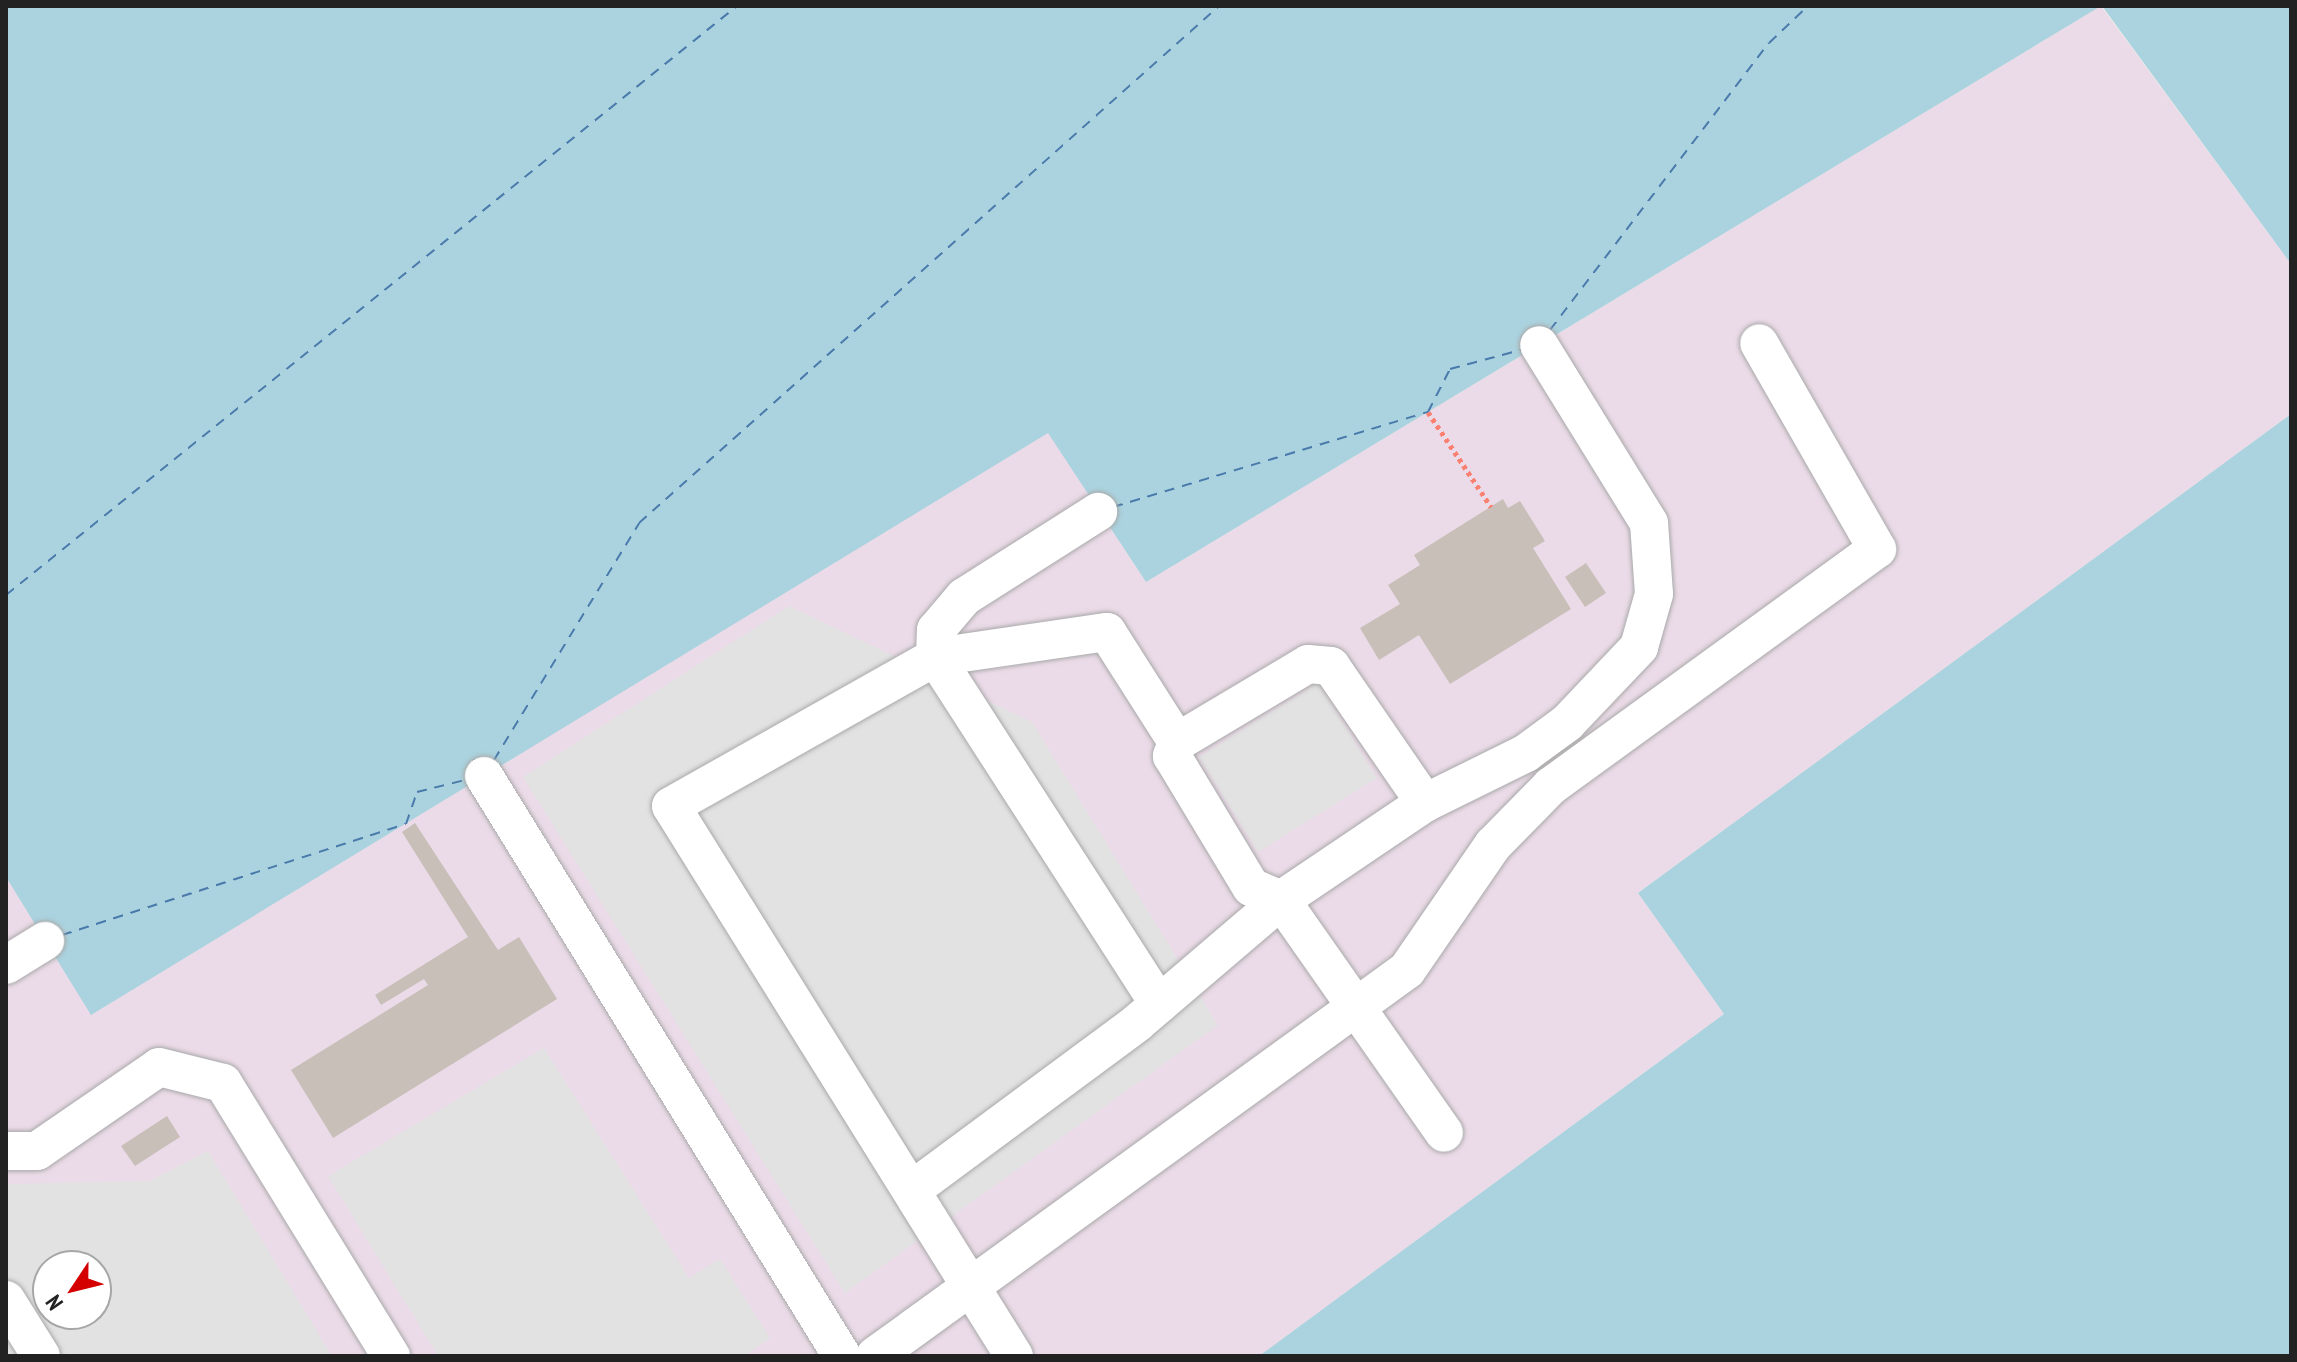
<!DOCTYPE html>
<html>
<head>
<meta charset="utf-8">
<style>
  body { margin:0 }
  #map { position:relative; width:2297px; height:1362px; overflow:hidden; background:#f2efe9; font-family:"PT Sans Narrow",sans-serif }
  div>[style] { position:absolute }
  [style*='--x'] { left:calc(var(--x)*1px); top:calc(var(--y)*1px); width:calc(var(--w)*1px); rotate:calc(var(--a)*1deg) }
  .industrial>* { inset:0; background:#ebdbe8 }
  .parking>* { inset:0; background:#e2e2e2 }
  .water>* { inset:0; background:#aad3df }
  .ferry>* { height:2px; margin-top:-1px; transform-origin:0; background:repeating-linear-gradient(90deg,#4a7aab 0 10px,transparent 0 18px) }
  .building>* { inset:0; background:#c7bfb8 }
  .path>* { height:5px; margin-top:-2.5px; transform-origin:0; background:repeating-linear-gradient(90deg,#fa8072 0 4px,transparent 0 8px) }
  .roads { filter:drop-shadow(0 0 2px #a9a9a9) drop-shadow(0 0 2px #a9a9a9) }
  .minor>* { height:38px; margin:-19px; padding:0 19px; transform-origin:19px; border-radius:19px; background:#fff }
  span { translate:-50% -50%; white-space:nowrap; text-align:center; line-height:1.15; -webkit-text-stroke:8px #fff; paint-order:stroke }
  .frame { position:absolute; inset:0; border:8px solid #222; pointer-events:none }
  .north { position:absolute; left:32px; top:1250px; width:80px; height:80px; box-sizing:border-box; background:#fff; border:2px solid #a7a7a7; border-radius:50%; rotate:235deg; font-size:22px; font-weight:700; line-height:32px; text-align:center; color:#222 }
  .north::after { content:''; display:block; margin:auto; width:28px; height:36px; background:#d40000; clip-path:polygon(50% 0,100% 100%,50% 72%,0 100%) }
</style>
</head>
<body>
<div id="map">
  <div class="industrial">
    <div style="clip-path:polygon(evenodd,2101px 6px,2291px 264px,2291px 414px,1638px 893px,1724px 1014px,1259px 1356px,6px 1356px,6px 877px,92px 1014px,1048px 432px,1146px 582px,2101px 6px,48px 1266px,96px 1266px,96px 1314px,48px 1314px,48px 1266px)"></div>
  </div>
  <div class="parking">
    <div style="clip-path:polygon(789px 606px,1032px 722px,1218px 1025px,845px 1293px,523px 777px)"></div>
    <div style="clip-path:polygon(1318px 683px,1377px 778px,1258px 852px,1199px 757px)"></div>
    <div style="clip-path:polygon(544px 1048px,689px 1278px,720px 1259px,770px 1338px,745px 1356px,438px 1356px,328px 1176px)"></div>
    <div style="clip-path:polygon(evenodd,208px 1151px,332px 1356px,6px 1356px,6px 1184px,149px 1181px,208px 1151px,48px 1266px,96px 1266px,96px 1314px,48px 1314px,48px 1266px)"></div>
  </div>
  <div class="water">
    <div style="clip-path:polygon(6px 6px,2101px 6px,1146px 582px,1048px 433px,91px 1015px,6px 877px)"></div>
    <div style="clip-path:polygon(2101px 6px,2291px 6px,2291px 264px,2102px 6px)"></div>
    <div style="clip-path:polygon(2291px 414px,2291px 1356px,1259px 1356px,1724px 1014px,1638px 893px)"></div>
  </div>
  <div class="ferry">
    <div style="--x:1550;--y:330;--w:361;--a:-52.7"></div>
    <div style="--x:1769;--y:43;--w:54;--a:-43.5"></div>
    <div style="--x:1113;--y:507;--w:329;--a:-16.8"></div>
    <div style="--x:1428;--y:412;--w:48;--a:-62.9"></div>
    <div style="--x:1450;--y:369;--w:77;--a:-15.1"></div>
    <div style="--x:6;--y:595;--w:939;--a:-38.86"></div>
    <div style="--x:494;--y:760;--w:278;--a:-58.5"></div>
    <div style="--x:639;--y:523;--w:777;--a:-41.71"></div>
    <div style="--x:62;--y:935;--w:361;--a:-17.9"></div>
    <div style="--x:406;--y:824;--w:34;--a:-71"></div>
    <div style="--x:417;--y:792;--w:49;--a:-14"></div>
  </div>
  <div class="building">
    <div style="clip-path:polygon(1503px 499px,1508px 508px,1520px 501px,1545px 541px,1533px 548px,1571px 609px,1450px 684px,1419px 635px,1379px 660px,1360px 628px,1400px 604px,1388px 585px,1420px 565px,1414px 555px)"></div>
    <div style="clip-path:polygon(1586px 563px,1606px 593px,1585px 607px,1565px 577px)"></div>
    <div style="clip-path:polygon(415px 823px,498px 950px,519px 937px,557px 999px,333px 1138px,291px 1070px,428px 985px,424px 979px,381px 1005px,375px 995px,468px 937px,402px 832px)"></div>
    <div style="clip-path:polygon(167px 1116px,180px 1137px,135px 1166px,121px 1146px)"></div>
  </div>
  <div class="path">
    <div style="--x:1428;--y:412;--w:114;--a:56.4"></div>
  </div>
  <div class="roads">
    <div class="minor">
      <div style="--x:484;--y:776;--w:682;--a:58.32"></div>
      <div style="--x:1425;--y:803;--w:166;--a:-124.5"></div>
      <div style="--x:1331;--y:666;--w:23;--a:-175"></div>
      <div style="--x:1308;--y:664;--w:152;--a:149.2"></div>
      <div style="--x:1177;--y:742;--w:15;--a:110"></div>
      <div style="--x:1172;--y:756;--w:153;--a:58.9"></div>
      <div style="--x:1251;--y:887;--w:33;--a:23"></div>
      <div style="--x:1281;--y:900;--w:284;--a:55"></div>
      <div style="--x:6;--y:965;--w:46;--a:-31.6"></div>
      <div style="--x:1159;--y:1004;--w:413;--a:-122.8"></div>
      <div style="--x:935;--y:657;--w:174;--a:-8.3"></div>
      <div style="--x:1107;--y:632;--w:130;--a:57.5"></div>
      <div style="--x:6;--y:1151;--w:31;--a:0"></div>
      <div style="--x:37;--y:1151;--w:148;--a:-34.5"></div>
      <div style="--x:159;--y:1067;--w:66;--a:14"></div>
      <div style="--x:223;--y:1083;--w:321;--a:58.4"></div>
      <div style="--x:913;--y:1189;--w:279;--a:-36.5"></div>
      <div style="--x:1137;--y:1023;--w:189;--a:-40.5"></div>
      <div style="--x:1281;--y:900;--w:174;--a:-34"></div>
      <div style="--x:1425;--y:803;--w:113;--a:-26.3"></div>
      <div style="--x:1526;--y:753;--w:51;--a:-36.2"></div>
      <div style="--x:1567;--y:723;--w:105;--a:-46.5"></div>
      <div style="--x:1639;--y:647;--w:55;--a:-74.2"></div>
      <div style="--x:1654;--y:594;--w:71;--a:-94"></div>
      <div style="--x:1649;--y:523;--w:209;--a:-121.7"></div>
      <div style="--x:6;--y:1300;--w:66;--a:58"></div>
      <div style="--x:875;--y:1356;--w:657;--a:-35.96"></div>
      <div style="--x:1407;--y:970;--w:152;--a:-55.5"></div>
      <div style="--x:1493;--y:845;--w:83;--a:-45.5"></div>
      <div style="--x:1551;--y:786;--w:403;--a:-36"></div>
      <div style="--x:1877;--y:549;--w:237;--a:-119.8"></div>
      <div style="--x:1014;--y:1356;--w:648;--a:-121.95"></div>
      <div style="--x:671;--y:806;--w:303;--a:-29.4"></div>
      <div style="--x:935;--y:657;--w:27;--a:-88"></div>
      <div style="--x:936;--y:630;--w:43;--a:-49.7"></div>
      <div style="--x:964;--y:597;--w:159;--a:-32.4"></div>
    </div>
  </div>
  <div class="frame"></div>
  <div class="north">N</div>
</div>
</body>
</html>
